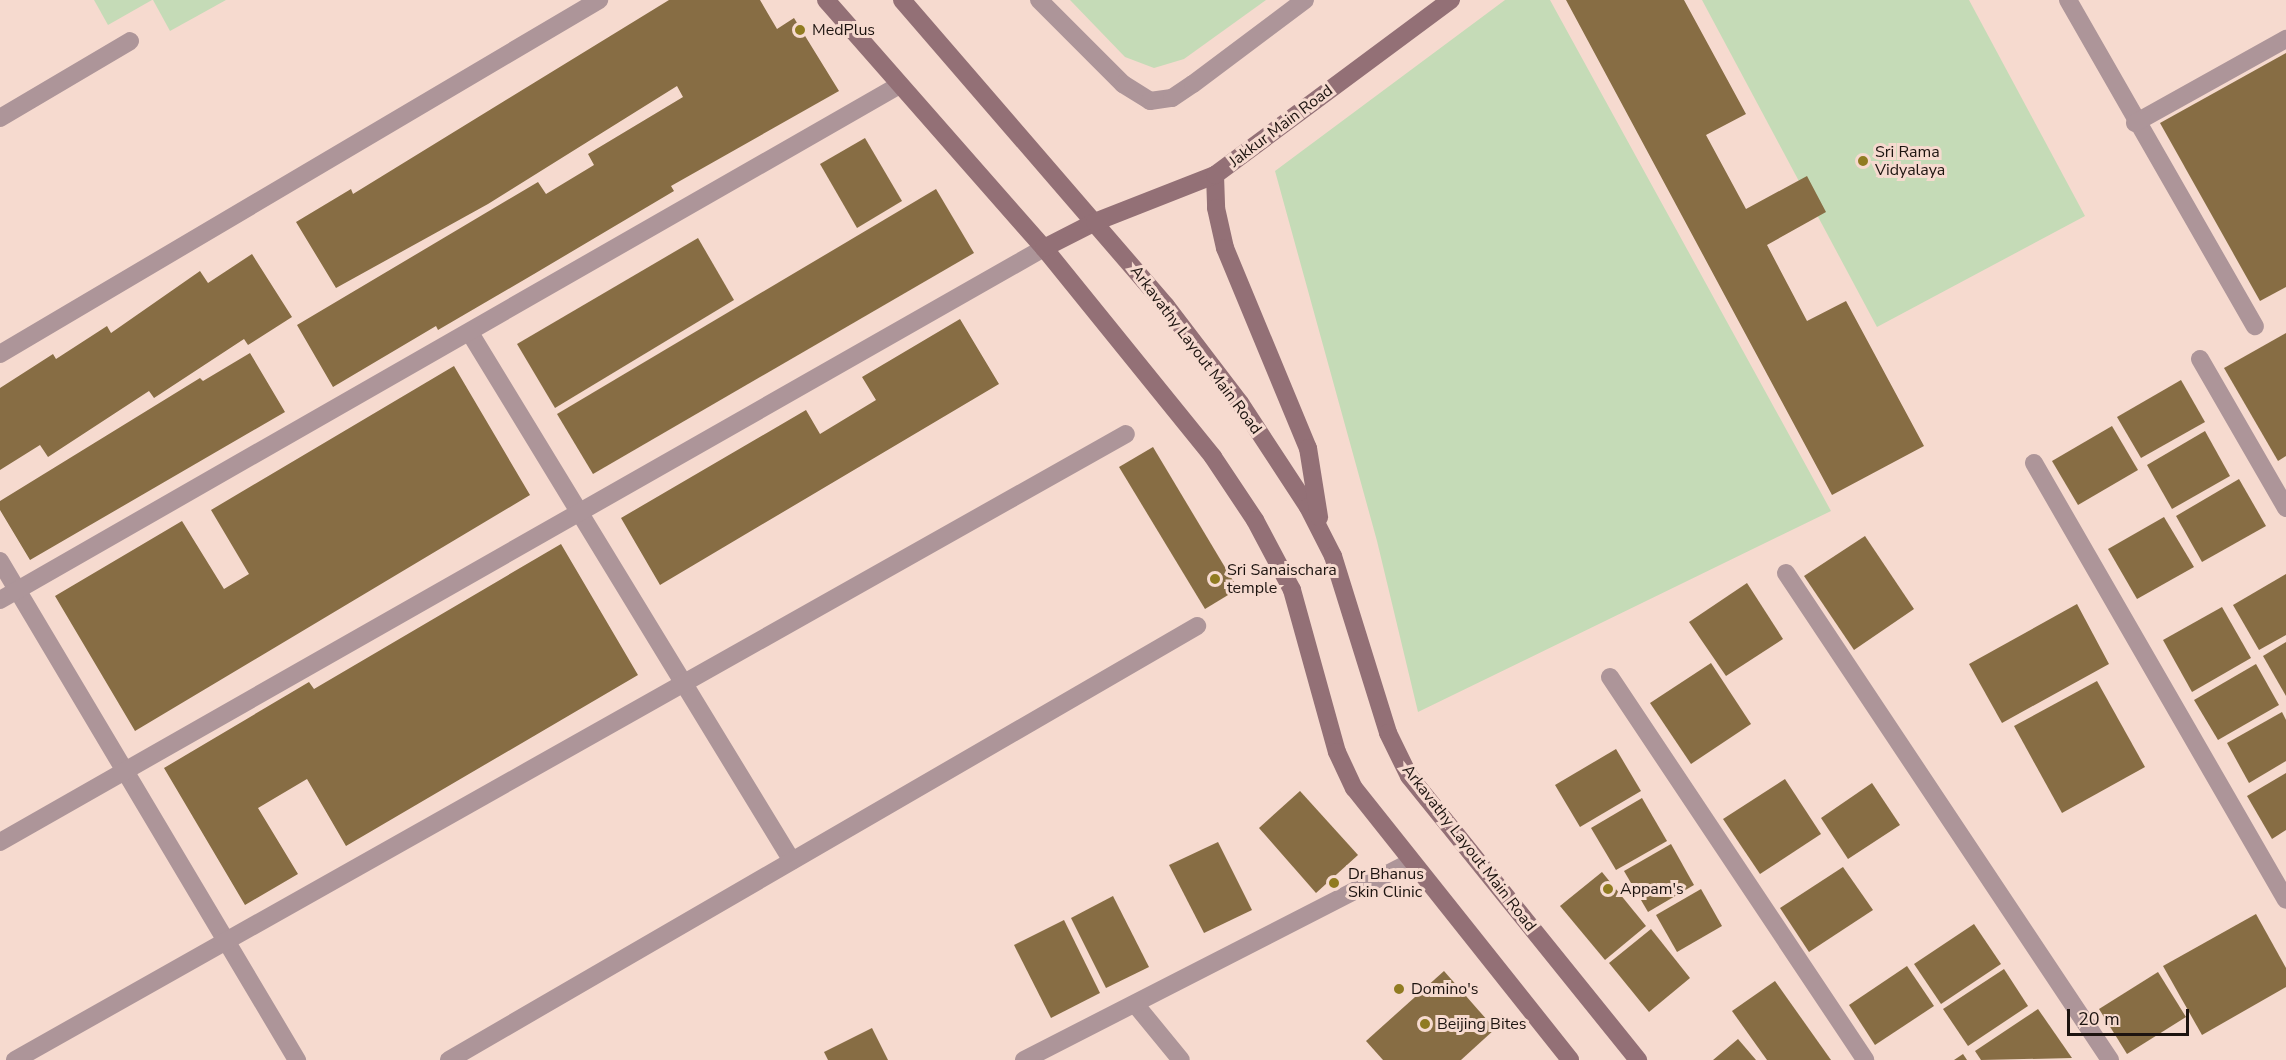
<!DOCTYPE html>
<html>
<head>
<meta charset="utf-8">
<style>
  body { margin:0 }
  #map { position:relative; width:2286px; height:1060px; overflow:hidden; background:#f6dacf; font-family:"Nunito Sans",sans-serif }
  div>[style] { position:absolute }
  [style*='--x'] { left:calc(var(--x)*1px); top:calc(var(--y)*1px); width:calc(var(--w)*1px); rotate:calc(var(--a)*1deg) }
  .green>* { inset:0; background:#c5dbb7 }
  .building>* { inset:0; background:#876d44 }
  .lane>* { height:18px; margin:-9px; padding:0 9px; transform-origin:9px; border-radius:9px; background:#ad9599 }
  .street>* { height:18px; margin:-9px; padding:0 9px; transform-origin:9px; border-radius:9px; background:#ad9599 }
  .secondary>* { height:18px; margin:-9px; padding:0 9px; transform-origin:9px; border-radius:9px; background:#937076 }
  .dots>* { width:16px; height:16px; translate:-50% -50%; box-sizing:border-box; border:3px solid #f6dacf; border-radius:50% }
  span { translate:-50% -50%; white-space:nowrap; text-align:center; line-height:1.15; -webkit-text-stroke:6px #f6dacf; paint-order:stroke }
  .poi-label { font-size:16px; color:#1d1410 }
  .left { translate:0 -50%; text-align:left }
  .street-label { font-size:16px; color:#1d1410 }
  .scale { position:absolute; left:2067px; top:1009px; width:122px; height:27px; box-sizing:border-box; border:3px solid #1d1410; border-top:0; padding-left:8px; font-size:18px; line-height:21px; white-space:nowrap; color:#1d1410; -webkit-text-stroke:4px #f6dacf; paint-order:stroke }
</style>
</head>
<body>
<div id="map">
  <div class="green">
    <div style="clip-path:polygon(94px 0,152px 0,108px 25px)"></div>
    <div style="clip-path:polygon(153px 0,226px 0,170px 31px)"></div>
    <div style="clip-path:polygon(1070px 0,1266px 0,1184px 59px,1154px 68px,1125px 57px)"></div>
    <div style="clip-path:polygon(1505px 0,1550px 0,1831px 511px,1418px 712px,1377px 541px,1275px 171px)"></div>
    <div style="clip-path:polygon(1702px 0,1969px 0,2085px 216px,1877px 327px)"></div>
  </div>
  <div class="building">
    <div style="clip-path:polygon(669px 0,760px 0,777px 29px,794px 18px,839px 91px,671px 186px,674px 191px,534px 274px,438px 330px,436px 326px,333px 387px,297px 325px,538px 182px,546px 194px,594px 165px,588px 154px,683px 97px,677px 86px,488px 204px,336px 288px,296px 222px,351px 189px,353px 194px)"></div>
    <div style="clip-path:polygon(1566px 0,1684px 0,1746px 114px,1706px 135px,1746px 209px,1807px 176px,1826px 212px,1767px 245px,1807px 321px,1846px 301px,1924px 446px,1832px 495px)"></div>
    <div style="clip-path:polygon(2286px 53px,2286px 287px,2260px 301px,2160px 123px)"></div>
    <div style="clip-path:polygon(865px 138px,902px 201px,857px 228px,820px 164px)"></div>
    <div style="clip-path:polygon(936px 189px,974px 253px,593px 474px,557px 414px)"></div>
    <div style="clip-path:polygon(698px 238px,734px 300px,555px 408px,517px 344px)"></div>
    <div style="clip-path:polygon(252px 254px,292px 317px,248px 345px,244px 339px,154px 398px,149px 391px,48px 457px,40px 445px,0 470px,0 388px,53px 354px,56px 359px,107px 326px,111px 333px,200px 271px,208px 283px)"></div>
    <div style="clip-path:polygon(960px 319px,999px 384px,660px 585px,621px 518px,806px 410px,820px 434px,876px 400px,862px 377px)"></div>
    <div style="clip-path:polygon(2286px 333px,2286px 456px,2278px 461px,2224px 368px)"></div>
    <div style="clip-path:polygon(250px 353px,285px 412px,30px 560px,0 510px,0 501px,200px 378px,203px 381px)"></div>
    <div style="clip-path:polygon(454px 366px,530px 495px,135px 731px,55px 596px,182px 521px,224px 589px,249px 574px,211px 510px)"></div>
    <div style="clip-path:polygon(2181px 380px,2205px 422px,2141px 458px,2117px 417px)"></div>
    <div style="clip-path:polygon(2112px 426px,2138px 470px,2078px 505px,2052px 461px)"></div>
    <div style="clip-path:polygon(2205px 431px,2230px 476px,2172px 509px,2147px 465px)"></div>
    <div style="clip-path:polygon(1153px 447px,1238px 589px,1205px 609px,1119px 467px)"></div>
    <div style="clip-path:polygon(2239px 479px,2266px 526px,2202px 562px,2176px 516px)"></div>
    <div style="clip-path:polygon(2164px 517px,2194px 567px,2137px 599px,2108px 549px)"></div>
    <div style="clip-path:polygon(1865px 536px,1914px 609px,1854px 650px,1804px 576px)"></div>
    <div style="clip-path:polygon(561px 544px,638px 675px,346px 846px,307px 779px,258px 808px,298px 874px,245px 905px,164px 768px,309px 682px,314px 689px)"></div>
    <div style="clip-path:polygon(2286px 574px,2286px 635px,2259px 650px,2233px 605px)"></div>
    <div style="clip-path:polygon(1747px 583px,1783px 639px,1726px 676px,1689px 622px)"></div>
    <div style="clip-path:polygon(2077px 604px,2109px 664px,2002px 723px,1969px 664px)"></div>
    <div style="clip-path:polygon(2222px 607px,2251px 658px,2192px 692px,2163px 640px)"></div>
    <div style="clip-path:polygon(2286px 642px,2286px 696px,2263px 656px)"></div>
    <div style="clip-path:polygon(1711px 663px,1751px 724px,1691px 764px,1650px 703px)"></div>
    <div style="clip-path:polygon(2256px 664px,2279px 705px,2218px 740px,2194px 700px)"></div>
    <div style="clip-path:polygon(2097px 681px,2145px 767px,2062px 813px,2014px 726px)"></div>
    <div style="clip-path:polygon(2282px 712px,2286px 720px,2286px 761px,2249px 783px,2227px 743px)"></div>
    <div style="clip-path:polygon(1616px 749px,1641px 791px,1580px 827px,1555px 785px)"></div>
    <div style="clip-path:polygon(2286px 773px,2286px 830px,2272px 839px,2247px 796px)"></div>
    <div style="clip-path:polygon(1785px 779px,1821px 834px,1760px 874px,1723px 819px)"></div>
    <div style="clip-path:polygon(1872px 783px,1900px 825px,1848px 859px,1821px 818px)"></div>
    <div style="clip-path:polygon(1300px 791px,1358px 855px,1316px 893px,1259px 828px)"></div>
    <div style="clip-path:polygon(1642px 798px,1667px 841px,1616px 870px,1591px 828px)"></div>
    <div style="clip-path:polygon(1218px 842px,1252px 910px,1204px 933px,1169px 865px)"></div>
    <div style="clip-path:polygon(1671px 844px,1694px 885px,1648px 912px,1624px 871px)"></div>
    <div style="clip-path:polygon(1843px 867px,1873px 910px,1809px 952px,1780px 908px)"></div>
    <div style="clip-path:polygon(1602px 872px,1646px 926px,1605px 960px,1560px 906px)"></div>
    <div style="clip-path:polygon(1701px 889px,1722px 926px,1677px 952px,1656px 915px)"></div>
    <div style="clip-path:polygon(1113px 896px,1149px 967px,1106px 988px,1071px 918px)"></div>
    <div style="clip-path:polygon(2256px 914px,2286px 968px,2286px 987px,2202px 1035px,2163px 966px)"></div>
    <div style="clip-path:polygon(1064px 920px,1100px 993px,1051px 1018px,1014px 945px)"></div>
    <div style="clip-path:polygon(1974px 924px,2001px 964px,1941px 1004px,1914px 964px)"></div>
    <div style="clip-path:polygon(1651px 929px,1690px 978px,1649px 1012px,1609px 963px)"></div>
    <div style="clip-path:polygon(1907px 966px,1934px 1006px,1875px 1045px,1849px 1005px)"></div>
    <div style="clip-path:polygon(2004px 969px,2028px 1006px,1968px 1046px,1943px 1009px)"></div>
    <div style="clip-path:polygon(1444px 971px,1495px 1029px,1461px 1060px,1383px 1060px,1366px 1041px)"></div>
    <div style="clip-path:polygon(2158px 972px,2186px 1017px,2127px 1054px,2099px 1009px)"></div>
    <div style="clip-path:polygon(1775px 981px,1831px 1060px,1767px 1060px,1732px 1011px)"></div>
    <div style="clip-path:polygon(2038px 1009px,2072px 1058px,1981px 1060px,1975px 1051px)"></div>
    <div style="clip-path:polygon(872px 1028px,888px 1060px,828px 1060px,824px 1052px)"></div>
    <div style="clip-path:polygon(1738px 1039px,1756px 1060px,1713px 1060px)"></div>
    <div style="clip-path:polygon(1963px 1054px,1967px 1060px,1954px 1060px)"></div>
  </div>
  <div class="lane">
    <div style="--x:1039;--y:0;--w:119;--a:45"></div>
    <div style="--x:1123;--y:84;--w:32;--a:32"></div>
    <div style="--x:1150;--y:101;--w:22;--a:-8"></div>
    <div style="--x:1172;--y:98;--w:25;--a:-34"></div>
    <div style="--x:1193;--y:84;--w:140;--a:-36.9"></div>
    <div style="--x:2068;--y:0;--w:376;--a:60.2"></div>
    <div style="--x:2135;--y:123;--w:173;--a:-29.1"></div>
  </div>
  <div class="street">
    <div style="--x:0;--y:118;--w:151;--a:-30.6"></div>
    <div style="--x:470;--y:333;--w:618;--a:58.62"></div>
    <div style="--x:0;--y:354;--w:696;--a:-30.58"></div>
    <div style="--x:2200;--y:359;--w:172;--a:60"></div>
    <div style="--x:2034;--y:463;--w:504;--a:60.03"></div>
    <div style="--x:0;--y:561;--w:581;--a:59.24"></div>
    <div style="--x:1786;--y:573;--w:585;--a:56.36"></div>
    <div style="--x:0;--y:600;--w:1035;--a:-29.79"></div>
    <div style="--x:1610;--y:677;--w:460;--a:56.3"></div>
    <div style="--x:0;--y:842;--w:1201;--a:-29.64"></div>
    <div style="--x:1135;--y:1004;--w:72;--a:50.6"></div>
    <div style="--x:15;--y:1060;--w:1275;--a:-29.4"></div>
    <div style="--x:449;--y:1060;--w:865;--a:-30.12"></div>
    <div style="--x:1024;--y:1060;--w:435;--a:-27.1"></div>
  </div>
  <div class="secondary">
    <div style="--x:826;--y:0;--w:330;--a:48.7"></div>
    <div style="--x:1044;--y:248;--w:269;--a:51"></div>
    <div style="--x:1213;--y:457;--w:76;--a:56.3"></div>
    <div style="--x:1255;--y:520;--w:79;--a:62.1"></div>
    <div style="--x:1292;--y:590;--w:168;--a:74.5"></div>
    <div style="--x:1337;--y:752;--w:40;--a:65"></div>
    <div style="--x:1354;--y:788;--w:347;--a:51.5"></div>
    <div style="--x:902;--y:0;--w:404;--a:49.2"></div>
    <div style="--x:1166;--y:306;--w:122;--a:52.7"></div>
    <div style="--x:1240;--y:403;--w:124;--a:56.8"></div>
    <div style="--x:1308;--y:507;--w:55;--a:63"></div>
    <div style="--x:1333;--y:556;--w:185;--a:72.7"></div>
    <div style="--x:1388;--y:733;--w:48;--a:64"></div>
    <div style="--x:1409;--y:776;--w:365;--a:51.1"></div>
    <div style="--x:1215;--y:175;--w:33;--a:88"></div>
    <div style="--x:1216;--y:208;--w:41;--a:77.3"></div>
    <div style="--x:1225;--y:248;--w:217;--a:67.5"></div>
    <div style="--x:1308;--y:448;--w:70;--a:80.9"></div>
    <div style="--x:1044;--y:248;--w:57;--a:-27"></div>
    <div style="--x:1095;--y:222;--w:129;--a:-21.4"></div>
    <div style="--x:1215;--y:175;--w:294;--a:-36.6"></div>
  </div>
  <div class="dots">
    <div style="left:800px;top:30px;background:#907b21"></div>
    <div style="left:1863px;top:161px;background:#907b21"></div>
    <div style="left:1215px;top:579px;background:#907b21"></div>
    <div style="left:1334px;top:883px;background:#907b21"></div>
    <div style="left:1608px;top:889px;background:#907b21"></div>
    <div style="left:1399px;top:989px;background:#907b21"></div>
    <div style="left:1425px;top:1024px;background:#907b21"></div>
  </div>
  <div class="poi-label">
    <span class="left" style="left:812px;top:30px">MedPlus</span>
    <span class="left" style="left:1875px;top:161px">Sri Rama<br>Vidyalaya</span>
    <span class="left" style="left:1227px;top:579px">Sri Sanaischara<br>temple</span>
    <span class="left" style="left:1348px;top:883px">Dr Bhanus<br>Skin Clinic</span>
    <span class="left" style="left:1620px;top:889px">Appam's</span>
    <span class="left" style="left:1411px;top:989px">Domino's</span>
    <span class="left" style="left:1437px;top:1024px">Beijing Bites</span>
  </div>
  <div class="street-label">
    <span style="left:1281px;top:126px;rotate:-37deg">Jakkur Main Road</span>
    <span style="left:1196px;top:350px;rotate:53deg">Arkavathy Layout Main Road</span>
    <span style="left:1469px;top:848px;rotate:52deg">Arkavathy Layout Main Road</span>
  </div>
  <div class="scale">20 m</div>
</div>
</body>
</html>
